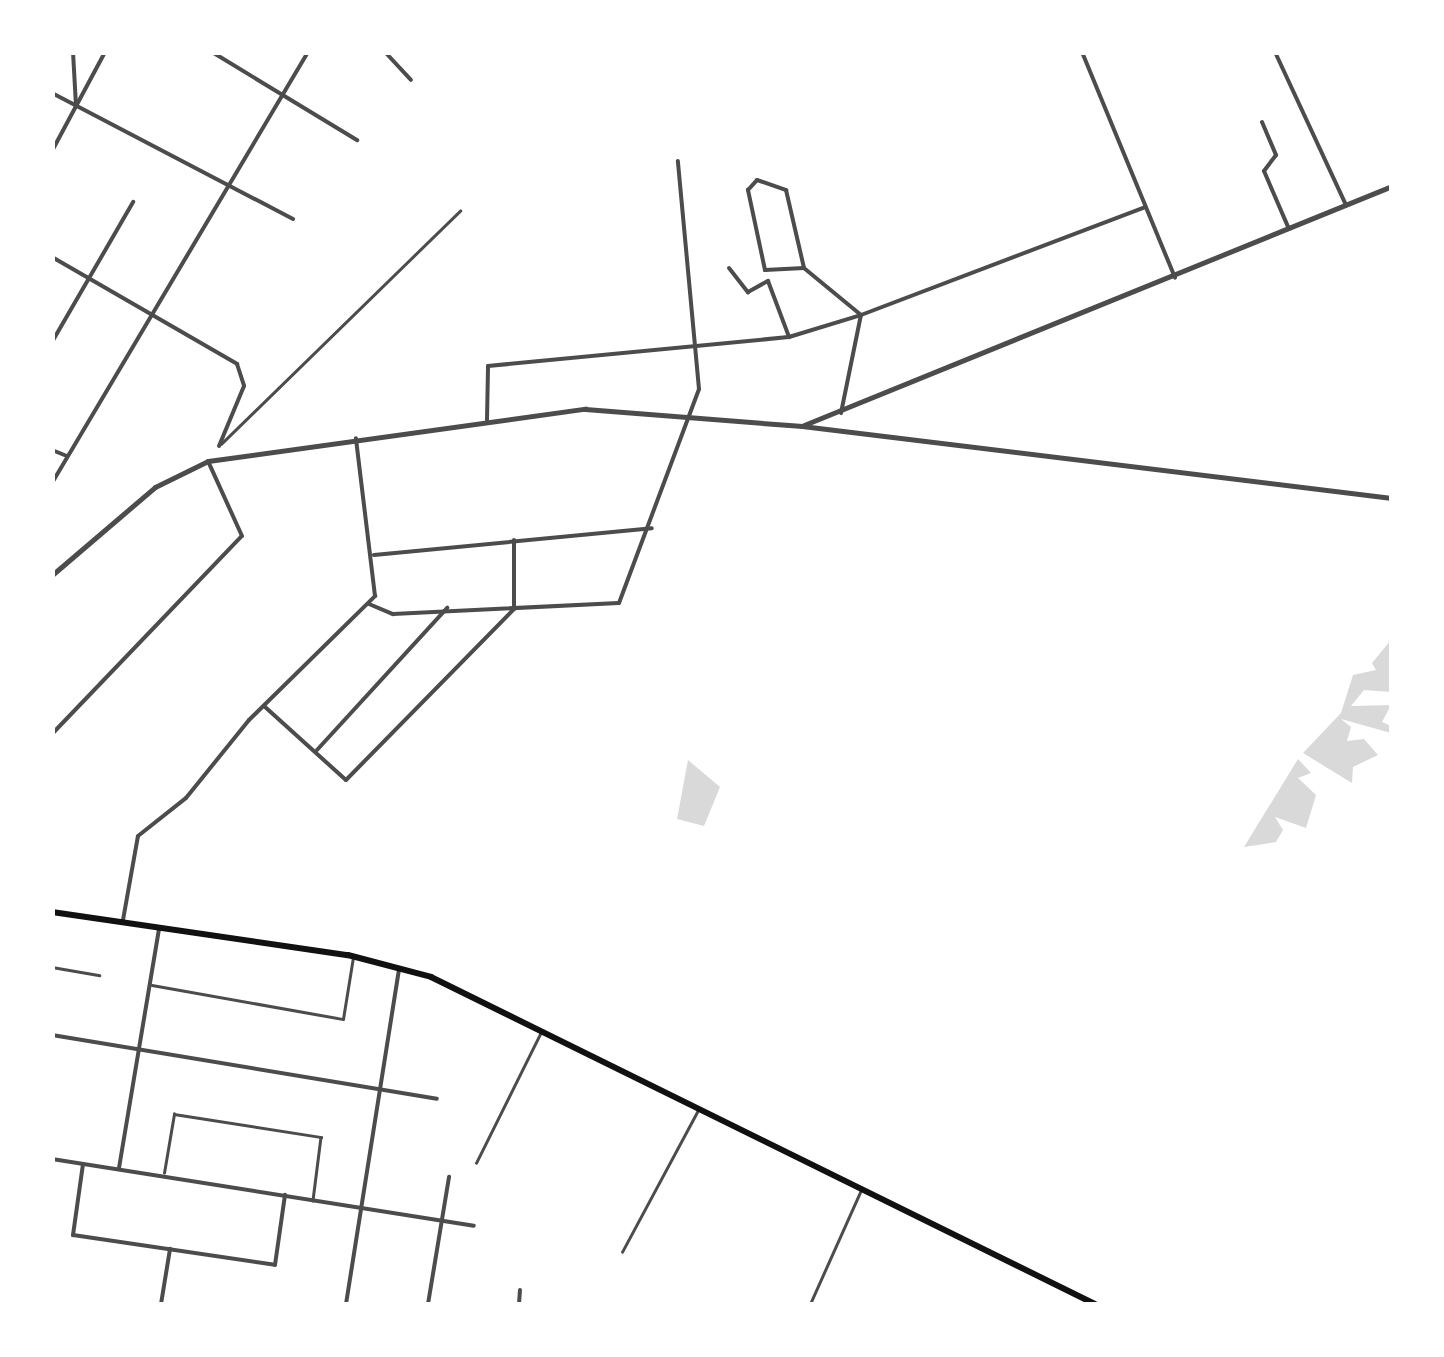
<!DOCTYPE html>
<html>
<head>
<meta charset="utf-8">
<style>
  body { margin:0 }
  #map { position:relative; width:1444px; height:1357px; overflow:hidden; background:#fff; font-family:"Exo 2",sans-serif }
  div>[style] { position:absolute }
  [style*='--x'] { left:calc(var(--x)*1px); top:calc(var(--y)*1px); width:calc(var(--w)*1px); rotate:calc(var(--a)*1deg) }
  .water>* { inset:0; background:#d9d9d9 }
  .service>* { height:2.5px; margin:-1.25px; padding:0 1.25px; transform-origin:1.25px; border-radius:1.25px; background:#4c4c4c }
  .minor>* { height:4px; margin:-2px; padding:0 2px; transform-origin:2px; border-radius:2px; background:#4c4c4c }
  .tertiary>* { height:5px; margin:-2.5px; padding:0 2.5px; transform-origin:2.5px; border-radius:2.5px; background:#4c4c4c }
  .secondary>* { height:6px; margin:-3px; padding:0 3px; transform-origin:3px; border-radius:3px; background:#111 }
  span { translate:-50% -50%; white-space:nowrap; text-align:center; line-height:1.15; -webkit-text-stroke:9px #fff; paint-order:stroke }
  .frame { position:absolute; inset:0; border:55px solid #fff; pointer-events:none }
</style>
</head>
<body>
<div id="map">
  <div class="water">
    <div style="clip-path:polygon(1391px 640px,1391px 692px,1364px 690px,1351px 706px,1391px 705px,1382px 722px,1391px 726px,1391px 733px,1341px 719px,1351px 727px,1347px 741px,1364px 739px,1378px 755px,1353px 767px,1352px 783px,1303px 753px,1341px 713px,1353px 675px,1376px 670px,1372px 663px)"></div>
    <div style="clip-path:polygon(1298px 759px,1311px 773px,1298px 778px,1316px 795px,1306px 828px,1275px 817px,1283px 830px,1276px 842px,1244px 847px)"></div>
    <div style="clip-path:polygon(688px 760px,720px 787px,704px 826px,677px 819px)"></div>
  </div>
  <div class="service">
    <div style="--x:221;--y:444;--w:334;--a:-44.3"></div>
    <div style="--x:52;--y:967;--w:48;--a:9.7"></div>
    <div style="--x:152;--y:985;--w:194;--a:10.1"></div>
    <div style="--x:343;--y:1019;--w:63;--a:-80.8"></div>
    <div style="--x:476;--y:1163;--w:146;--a:-63.6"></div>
    <div style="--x:164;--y:1173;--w:60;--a:-80.4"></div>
    <div style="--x:174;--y:1114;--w:149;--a:8.9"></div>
    <div style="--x:321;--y:1137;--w:64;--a:97.2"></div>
    <div style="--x:622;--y:1252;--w:161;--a:-61.8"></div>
    <div style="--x:810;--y:1304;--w:125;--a:-65.9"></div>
  </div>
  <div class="minor">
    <div style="--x:73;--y:52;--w:53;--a:86.8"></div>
    <div style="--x:212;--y:52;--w:170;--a:31.3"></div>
    <div style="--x:385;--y:52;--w:38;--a:47"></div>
    <div style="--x:1082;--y:52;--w:244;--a:67.6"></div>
    <div style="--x:1275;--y:52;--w:169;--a:65.1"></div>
    <div style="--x:52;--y:93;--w:272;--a:27.6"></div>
    <div style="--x:1262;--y:122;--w:36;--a:67"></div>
    <div style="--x:1276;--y:155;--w:20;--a:127"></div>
    <div style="--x:1264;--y:171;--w:63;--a:66.7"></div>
    <div style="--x:52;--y:151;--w:112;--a:-61.8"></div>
    <div style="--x:52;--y:257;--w:214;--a:30"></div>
    <div style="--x:237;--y:364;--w:23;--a:72"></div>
    <div style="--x:244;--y:386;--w:65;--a:112.6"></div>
    <div style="--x:729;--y:268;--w:31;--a:52"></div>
    <div style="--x:748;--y:292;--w:23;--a:-29"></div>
    <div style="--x:768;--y:281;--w:60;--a:69.4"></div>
    <div style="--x:52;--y:342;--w:162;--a:-59.9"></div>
    <div style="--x:841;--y:413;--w:100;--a:-78.5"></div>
    <div style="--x:861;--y:315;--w:304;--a:-20.8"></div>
    <div style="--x:487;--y:420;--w:54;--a:-88.9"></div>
    <div style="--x:488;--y:366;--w:302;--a:-5.5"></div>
    <div style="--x:789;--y:337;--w:75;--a:-17"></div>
    <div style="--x:861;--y:315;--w:74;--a:-140.5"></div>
    <div style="--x:804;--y:268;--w:39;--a:177"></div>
    <div style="--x:765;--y:270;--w:82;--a:-102"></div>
    <div style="--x:748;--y:190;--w:13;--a:-48"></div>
    <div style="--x:757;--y:180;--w:31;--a:19"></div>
    <div style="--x:786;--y:190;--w:80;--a:77"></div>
    <div style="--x:52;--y:450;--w:16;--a:22"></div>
    <div style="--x:52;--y:483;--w:501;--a:-59.29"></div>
    <div style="--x:374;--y:555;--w:279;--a:-5.5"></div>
    <div style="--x:369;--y:604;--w:26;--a:23"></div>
    <div style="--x:393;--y:614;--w:226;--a:-2.8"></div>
    <div style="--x:619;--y:603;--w:228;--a:-69.5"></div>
    <div style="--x:699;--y:389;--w:229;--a:-95.3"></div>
    <div style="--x:264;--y:706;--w:110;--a:42.1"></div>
    <div style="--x:346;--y:780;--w:240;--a:-45.5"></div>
    <div style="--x:514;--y:609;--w:69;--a:-90"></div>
    <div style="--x:52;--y:734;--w:274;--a:-46.2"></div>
    <div style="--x:242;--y:536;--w:82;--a:-114.4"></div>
    <div style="--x:317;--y:750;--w:193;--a:-47.5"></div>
    <div style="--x:123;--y:920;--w:85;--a:-79.9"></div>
    <div style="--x:138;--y:836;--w:61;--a:-38.4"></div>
    <div style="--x:186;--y:798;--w:100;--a:-51.1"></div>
    <div style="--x:249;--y:720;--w:177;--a:-44.5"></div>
    <div style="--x:375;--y:596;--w:159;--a:-96.9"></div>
    <div style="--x:52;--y:1035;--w:390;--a:9.4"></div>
    <div style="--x:52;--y:1159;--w:427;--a:9"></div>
    <div style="--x:83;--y:1164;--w:72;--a:98"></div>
    <div style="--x:73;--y:1235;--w:204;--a:8.4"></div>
    <div style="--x:275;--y:1265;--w:71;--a:-81.9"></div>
    <div style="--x:119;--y:1168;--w:243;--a:-80.5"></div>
    <div style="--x:161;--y:1304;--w:56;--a:-80.7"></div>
    <div style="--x:346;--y:1304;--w:340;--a:-81"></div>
    <div style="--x:428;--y:1304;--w:129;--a:-80.6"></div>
    <div style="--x:519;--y:1304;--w:14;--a:-86"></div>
  </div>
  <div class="tertiary">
    <div style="--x:804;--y:425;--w:635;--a:-22.12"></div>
    <div style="--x:52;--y:575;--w:135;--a:-40.5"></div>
    <div style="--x:155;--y:487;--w:59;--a:-26.1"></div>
    <div style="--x:208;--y:461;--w:381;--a:-7.9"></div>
    <div style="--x:585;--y:409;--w:218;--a:4.5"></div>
    <div style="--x:802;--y:426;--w:594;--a:6.96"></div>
  </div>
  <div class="secondary">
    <div style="--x:52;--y:912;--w:299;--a:8.3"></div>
    <div style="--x:348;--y:955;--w:86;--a:14.8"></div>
    <div style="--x:431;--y:977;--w:740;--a:26.22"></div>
  </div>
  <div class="frame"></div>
</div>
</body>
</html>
